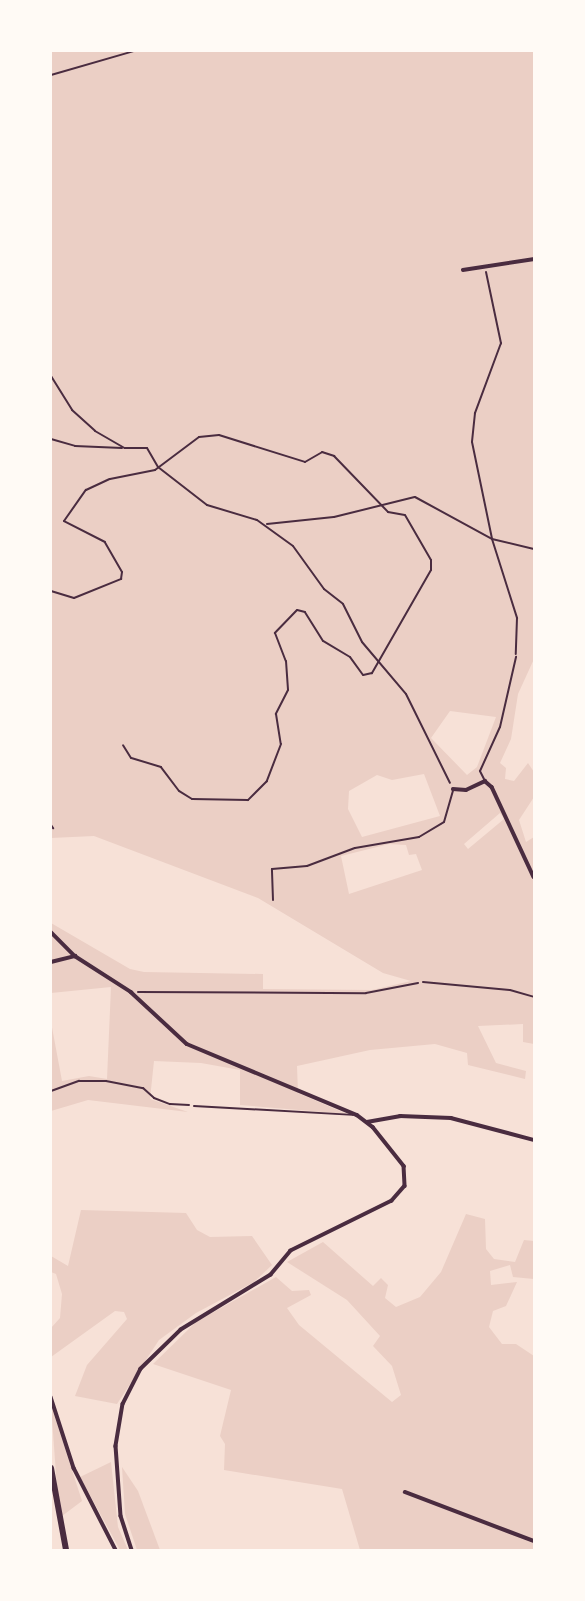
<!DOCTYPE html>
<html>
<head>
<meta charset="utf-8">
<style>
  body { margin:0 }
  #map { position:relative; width:585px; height:1601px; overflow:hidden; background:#f7e1d7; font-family:"IBM Plex Serif",serif }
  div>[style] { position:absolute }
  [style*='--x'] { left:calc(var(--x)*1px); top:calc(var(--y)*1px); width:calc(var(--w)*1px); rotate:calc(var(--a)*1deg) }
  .green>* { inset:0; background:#ebcfc5 }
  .path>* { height:2px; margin:-1px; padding:0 1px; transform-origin:1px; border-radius:1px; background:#4a2c40 }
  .service>* { height:2px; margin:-1px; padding:0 1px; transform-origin:1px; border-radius:1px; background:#4a2c40 }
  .minor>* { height:3.5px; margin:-1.75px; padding:0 1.75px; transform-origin:1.75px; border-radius:1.75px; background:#4a2c40 }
  .primary>* { height:6px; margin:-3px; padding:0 3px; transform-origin:3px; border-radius:3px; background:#4a2c40 }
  span { translate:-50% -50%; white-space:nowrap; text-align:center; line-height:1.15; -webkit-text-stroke:7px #fffaf5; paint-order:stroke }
  .frame { position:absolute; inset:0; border:52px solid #fffaf5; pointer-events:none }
</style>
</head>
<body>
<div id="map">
  <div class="green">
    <div style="clip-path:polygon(evenodd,51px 51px,534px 51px,534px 659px,518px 694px,511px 739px,500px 763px,506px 768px,505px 779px,514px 781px,528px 763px,534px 772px,534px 797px,519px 820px,526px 842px,534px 837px,534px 1044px,523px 1042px,523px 1024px,478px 1026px,496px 1063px,526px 1071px,525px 1079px,468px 1065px,467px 1053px,435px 1044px,370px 1050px,297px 1066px,298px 1093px,347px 1114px,240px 1105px,240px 1070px,201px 1063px,154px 1061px,150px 1099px,188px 1112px,88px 1100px,51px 1111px,51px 1022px,62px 1081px,89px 1076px,107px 1079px,111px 987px,51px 993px,51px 923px,130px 969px,144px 972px,263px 974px,263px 989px,372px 990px,411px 981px,383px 973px,258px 898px,94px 836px,51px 838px,51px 51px,450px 711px,496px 717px,477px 767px,467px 775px,431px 738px,450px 711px,51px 51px,424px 774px,440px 816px,362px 837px,348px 809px,349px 791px,377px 775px,392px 780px,424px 774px,51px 51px,500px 813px,504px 819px,468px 849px,464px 844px,500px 813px,51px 51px,389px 844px,406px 845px,409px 855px,416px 854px,422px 870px,349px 894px,341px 856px,389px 844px)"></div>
    <div style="clip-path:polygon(81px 1210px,186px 1213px,197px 1230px,210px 1237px,252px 1236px,272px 1265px,254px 1282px,196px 1313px,159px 1340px,117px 1404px,75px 1396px,87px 1365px,127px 1319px,124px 1312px,115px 1311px,51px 1357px,51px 1328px,60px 1318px,62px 1294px,56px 1274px,51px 1272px,51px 1256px,68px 1266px)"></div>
    <div style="clip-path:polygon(466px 1214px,485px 1219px,486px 1249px,494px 1259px,515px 1262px,524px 1240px,534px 1241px,534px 1279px,513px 1277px,510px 1265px,490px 1271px,491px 1285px,517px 1282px,506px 1306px,493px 1311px,489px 1327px,502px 1344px,516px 1344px,534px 1356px,534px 1550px,360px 1550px,342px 1489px,224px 1470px,225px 1444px,220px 1436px,231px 1390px,153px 1364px,196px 1322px,276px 1277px,292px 1291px,309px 1290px,311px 1295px,287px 1308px,299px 1325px,392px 1402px,401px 1395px,392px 1366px,373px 1346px,380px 1336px,347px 1300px,287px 1262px,323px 1242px,373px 1286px,381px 1278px,388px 1285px,385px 1298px,396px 1307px,420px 1297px,441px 1272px)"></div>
    <div style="clip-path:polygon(51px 1405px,82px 1501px,62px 1516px,57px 1488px)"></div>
    <div style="clip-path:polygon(111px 1462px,118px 1527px,128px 1550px,120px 1550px,80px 1477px)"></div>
    <div style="clip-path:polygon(122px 1467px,138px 1491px,160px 1550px,137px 1550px,125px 1514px)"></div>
  </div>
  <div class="path">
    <div style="--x:51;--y:75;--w:86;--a:-16.1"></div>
    <div style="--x:486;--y:272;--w:73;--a:78.1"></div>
    <div style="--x:501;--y:343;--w:75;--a:110.4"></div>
    <div style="--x:475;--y:413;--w:29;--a:96"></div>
    <div style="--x:472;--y:442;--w:99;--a:78.3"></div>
    <div style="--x:492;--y:539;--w:83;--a:72.4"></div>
    <div style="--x:517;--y:618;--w:36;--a:92"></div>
    <div style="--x:51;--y:376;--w:40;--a:58"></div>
    <div style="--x:72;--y:410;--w:31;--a:42"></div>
    <div style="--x:95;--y:431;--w:34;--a:30"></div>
    <div style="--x:125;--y:448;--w:22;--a:0"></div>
    <div style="--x:147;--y:448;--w:22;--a:60"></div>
    <div style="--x:158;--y:467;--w:62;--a:37.8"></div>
    <div style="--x:207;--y:505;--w:52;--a:16.7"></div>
    <div style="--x:257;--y:520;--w:44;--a:35.8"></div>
    <div style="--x:293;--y:546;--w:53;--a:54.2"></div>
    <div style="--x:324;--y:589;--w:24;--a:38"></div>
    <div style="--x:343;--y:604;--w:42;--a:63.4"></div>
    <div style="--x:362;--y:642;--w:68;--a:49.8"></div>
    <div style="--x:406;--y:694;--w:99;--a:63.7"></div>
    <div style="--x:51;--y:439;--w:25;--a:16"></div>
    <div style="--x:75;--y:446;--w:47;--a:2.4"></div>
    <div style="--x:267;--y:524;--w:67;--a:-6"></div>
    <div style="--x:334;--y:517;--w:83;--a:-13.9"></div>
    <div style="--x:415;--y:497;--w:88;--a:28.6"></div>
    <div style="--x:492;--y:539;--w:43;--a:13.4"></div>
    <div style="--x:51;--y:591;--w:24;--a:17"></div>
    <div style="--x:74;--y:598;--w:51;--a:-22"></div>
    <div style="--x:121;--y:579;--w:7;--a:-82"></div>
    <div style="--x:122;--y:572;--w:34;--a:-120"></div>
    <div style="--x:105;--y:542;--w:46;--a:-152.9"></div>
    <div style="--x:64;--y:521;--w:38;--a:-55"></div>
    <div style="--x:86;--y:490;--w:26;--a:-25"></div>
    <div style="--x:110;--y:479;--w:46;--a:-11.3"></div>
    <div style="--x:155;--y:470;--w:55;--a:-36.9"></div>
    <div style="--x:199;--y:437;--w:20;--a:-6"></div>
    <div style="--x:219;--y:435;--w:90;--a:17.4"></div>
    <div style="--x:305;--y:462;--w:20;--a:-30"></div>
    <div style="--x:322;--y:452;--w:13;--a:18"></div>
    <div style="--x:334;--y:456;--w:78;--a:46"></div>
    <div style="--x:388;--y:512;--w:17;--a:10"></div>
    <div style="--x:405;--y:515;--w:52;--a:60"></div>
    <div style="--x:431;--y:560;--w:10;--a:90"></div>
    <div style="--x:431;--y:570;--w:119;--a:119.8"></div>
    <div style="--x:372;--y:673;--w:9;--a:167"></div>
    <div style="--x:363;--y:675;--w:22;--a:-126"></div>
    <div style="--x:350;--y:657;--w:31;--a:-149"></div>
    <div style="--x:323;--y:641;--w:34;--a:-122"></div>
    <div style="--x:305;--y:612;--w:8;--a:-166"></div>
    <div style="--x:297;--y:610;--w:32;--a:134"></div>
    <div style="--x:275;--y:633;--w:30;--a:69"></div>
    <div style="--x:286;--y:661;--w:29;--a:86"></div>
    <div style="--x:288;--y:690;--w:27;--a:117"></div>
    <div style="--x:276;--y:714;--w:30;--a:81"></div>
    <div style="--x:281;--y:744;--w:40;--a:111"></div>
    <div style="--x:267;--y:781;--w:27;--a:135"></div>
    <div style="--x:248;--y:800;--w:56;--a:-179"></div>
    <div style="--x:192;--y:799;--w:15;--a:-148"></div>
    <div style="--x:179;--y:791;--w:30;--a:-127"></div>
    <div style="--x:161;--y:767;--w:31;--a:-163"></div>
    <div style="--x:131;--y:758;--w:15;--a:-122"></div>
    <div style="--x:51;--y:825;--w:4;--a:56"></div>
    <div style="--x:138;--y:992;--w:228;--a:0.3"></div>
    <div style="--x:366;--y:993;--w:53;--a:-10.9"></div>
    <div style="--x:51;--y:1091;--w:30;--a:-20"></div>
    <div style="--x:79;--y:1081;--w:27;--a:0"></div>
    <div style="--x:106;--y:1081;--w:38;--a:11"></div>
    <div style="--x:143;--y:1088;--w:15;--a:42"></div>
    <div style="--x:154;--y:1098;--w:17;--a:21"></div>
    <div style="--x:170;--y:1104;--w:19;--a:3"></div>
  </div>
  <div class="service">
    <div style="--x:484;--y:779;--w:9;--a:-117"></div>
    <div style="--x:480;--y:771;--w:48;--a:-65.6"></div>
    <div style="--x:500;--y:727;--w:72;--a:-77.1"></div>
    <div style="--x:273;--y:900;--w:31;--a:-92"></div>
    <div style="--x:272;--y:869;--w:35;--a:-5"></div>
    <div style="--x:307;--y:866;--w:51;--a:-20.6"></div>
    <div style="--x:355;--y:848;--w:65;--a:-9.8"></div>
    <div style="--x:419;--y:837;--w:29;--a:-31"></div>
    <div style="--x:444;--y:822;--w:33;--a:-74"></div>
    <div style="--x:423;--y:982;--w:87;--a:5.3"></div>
    <div style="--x:510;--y:990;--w:25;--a:16"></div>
    <div style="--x:194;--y:1106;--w:159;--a:3.2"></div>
  </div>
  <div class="minor">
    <div style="--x:463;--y:270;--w:72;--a:-8.8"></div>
    <div style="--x:453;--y:789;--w:13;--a:4"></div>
    <div style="--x:466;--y:790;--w:21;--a:-25"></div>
    <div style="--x:485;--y:781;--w:9;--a:41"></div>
    <div style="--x:492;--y:787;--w:99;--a:65"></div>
    <div style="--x:51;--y:932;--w:34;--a:45"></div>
    <div style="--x:75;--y:956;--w:67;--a:32.7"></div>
    <div style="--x:131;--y:992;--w:76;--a:42.9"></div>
    <div style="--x:187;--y:1044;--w:184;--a:22.7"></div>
    <div style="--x:357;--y:1115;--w:20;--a:37"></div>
    <div style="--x:373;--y:1127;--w:50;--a:51.5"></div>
    <div style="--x:404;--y:1166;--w:20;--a:87"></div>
    <div style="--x:405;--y:1186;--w:20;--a:131"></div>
    <div style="--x:392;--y:1201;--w:113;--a:153.7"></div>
    <div style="--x:291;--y:1251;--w:31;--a:130"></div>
    <div style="--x:271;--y:1275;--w:105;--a:148.6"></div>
    <div style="--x:181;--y:1330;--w:56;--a:135.7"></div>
    <div style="--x:141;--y:1369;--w:39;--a:117"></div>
    <div style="--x:123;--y:1404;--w:43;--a:99.5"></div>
    <div style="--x:116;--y:1446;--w:70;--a:85.9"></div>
    <div style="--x:121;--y:1516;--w:36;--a:72"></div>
    <div style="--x:51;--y:962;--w:25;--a:-14"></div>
    <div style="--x:367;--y:1122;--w:34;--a:-10"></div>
    <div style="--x:400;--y:1116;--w:51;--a:2.2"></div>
    <div style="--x:451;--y:1118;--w:86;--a:14.8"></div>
    <div style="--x:51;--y:1397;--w:75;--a:72.1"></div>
    <div style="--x:74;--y:1468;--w:92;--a:62.9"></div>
    <div style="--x:405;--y:1492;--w:138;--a:20.8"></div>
  </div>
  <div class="primary">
    <div style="--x:51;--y:1468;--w:83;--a:79.6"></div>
  </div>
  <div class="frame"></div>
</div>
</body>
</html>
